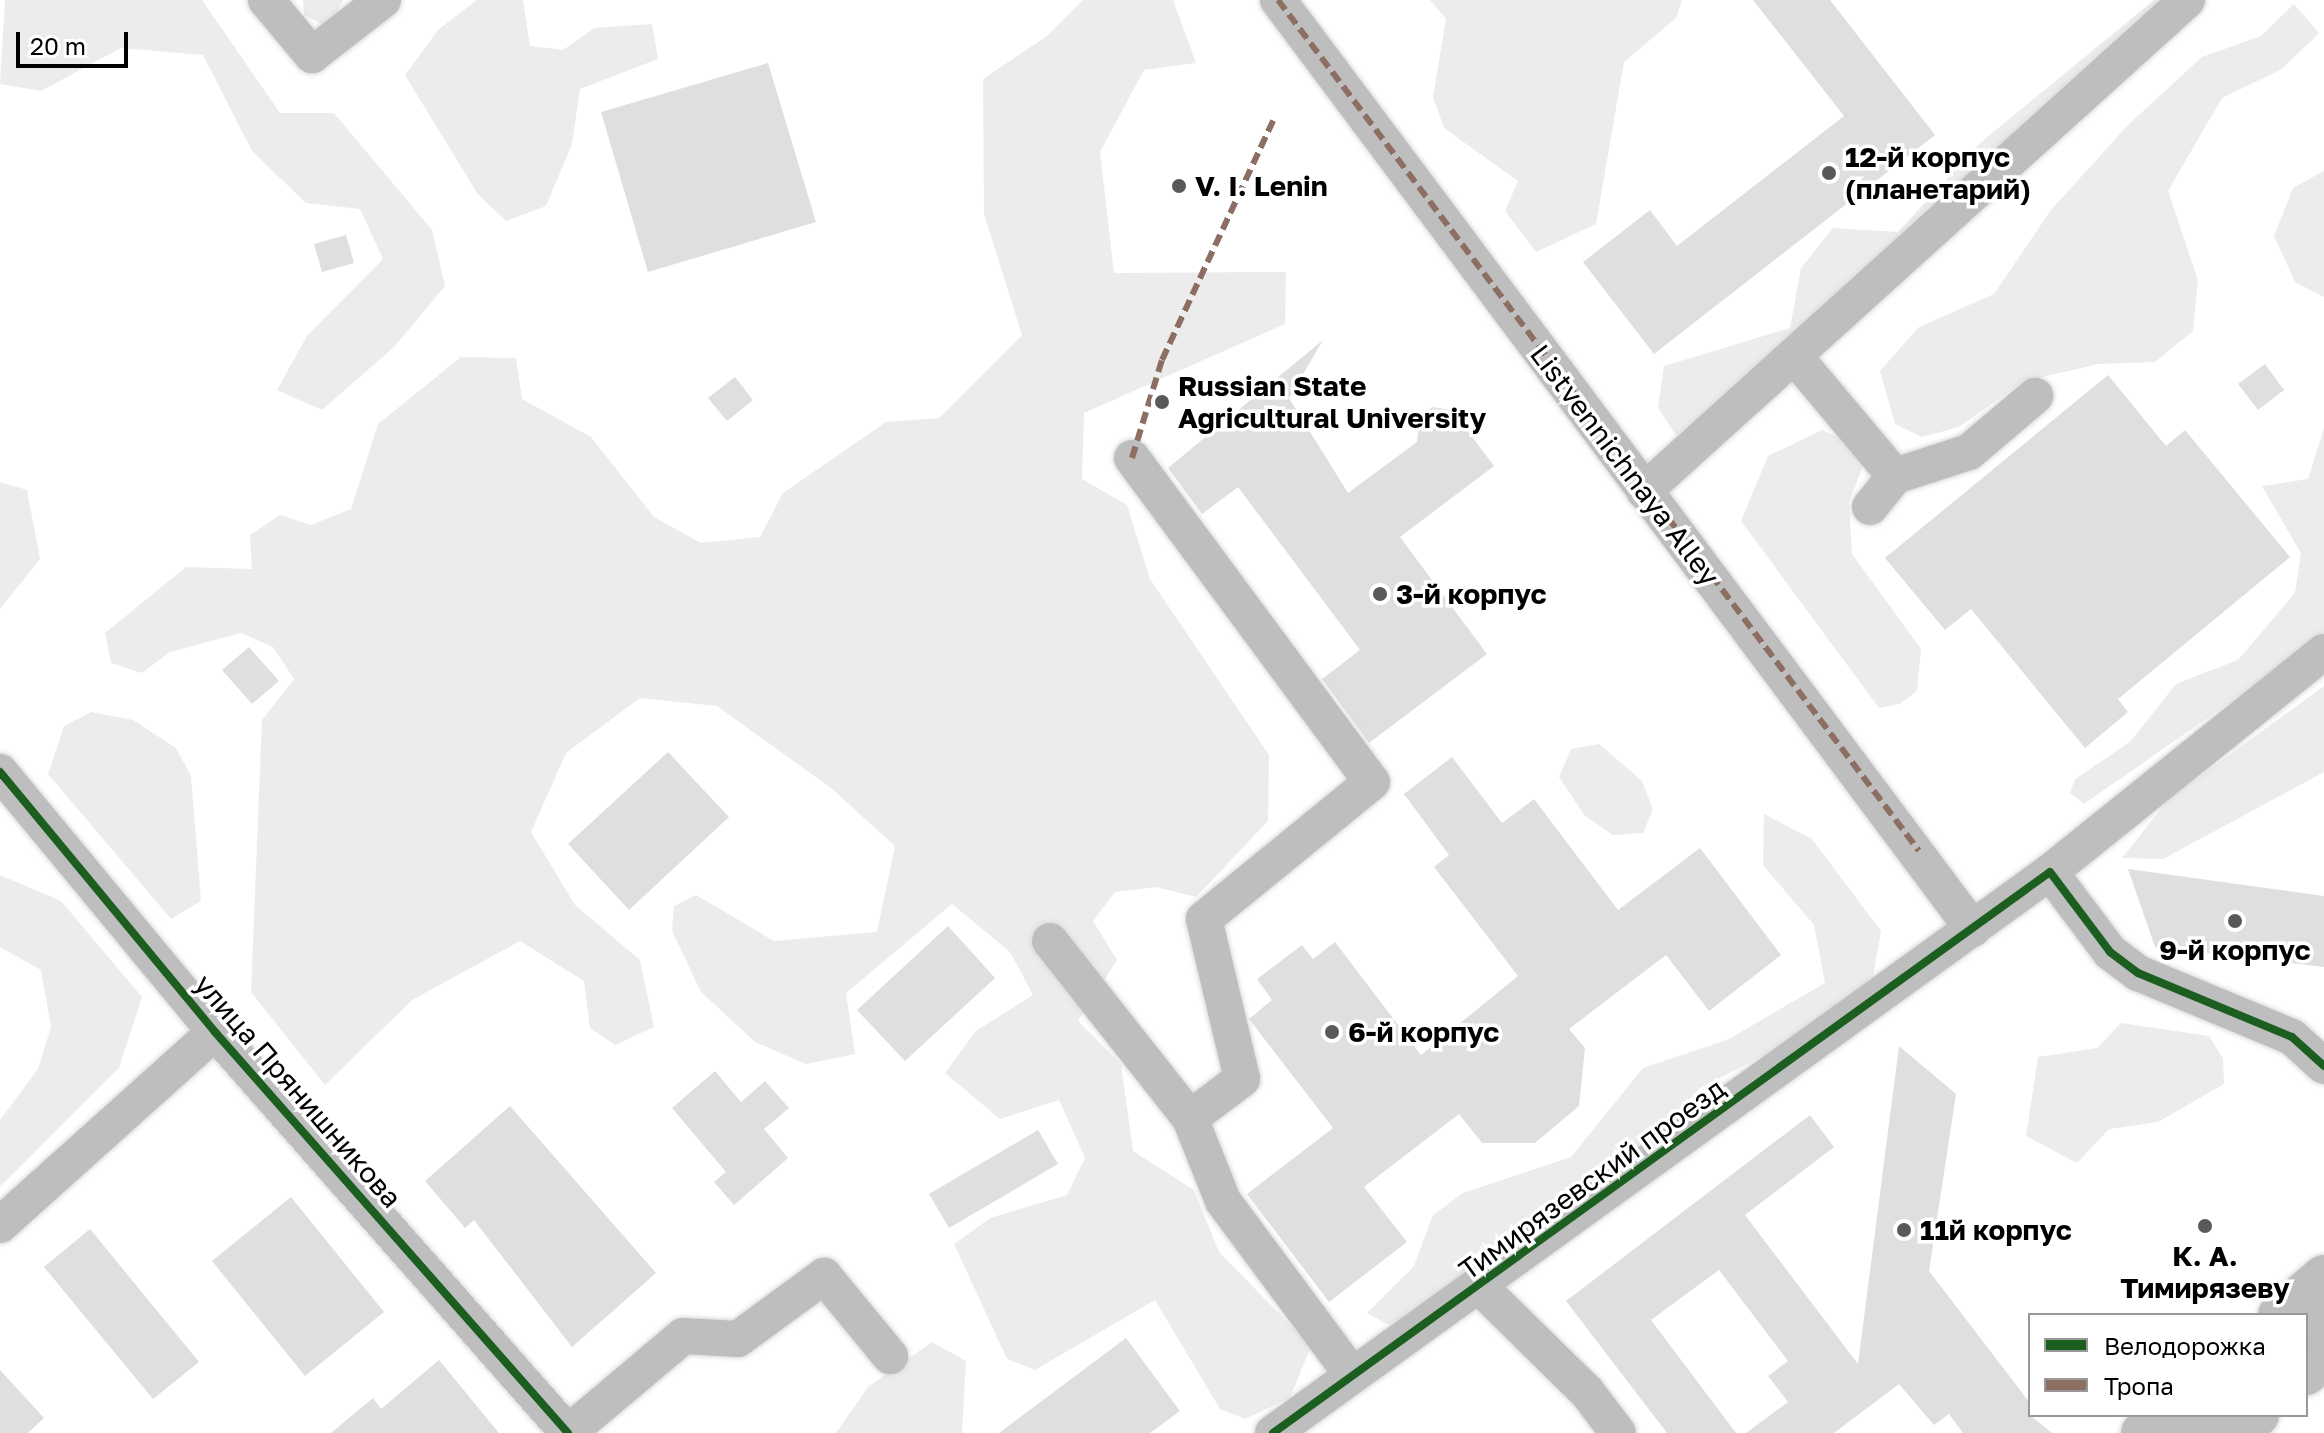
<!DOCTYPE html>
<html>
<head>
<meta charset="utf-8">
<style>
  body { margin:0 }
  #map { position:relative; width:2324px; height:1433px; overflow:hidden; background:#fff; font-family:"Golos Text",sans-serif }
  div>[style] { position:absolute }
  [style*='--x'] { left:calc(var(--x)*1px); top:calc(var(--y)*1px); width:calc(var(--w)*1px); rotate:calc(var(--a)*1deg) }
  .green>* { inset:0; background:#ececec }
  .building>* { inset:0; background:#dfdfdf }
  .roads { filter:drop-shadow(0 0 2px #dbdbdb) drop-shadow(0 0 2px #dbdbdb) }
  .minor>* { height:36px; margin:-18px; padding:0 18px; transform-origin:18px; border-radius:18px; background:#bebebe }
  .major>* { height:44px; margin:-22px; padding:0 22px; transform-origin:22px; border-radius:22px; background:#bebebe }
  .tram>* { height:2px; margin:-1px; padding:0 1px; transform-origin:1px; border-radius:1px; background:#bebebe }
  .quiet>* { height:6px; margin-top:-3px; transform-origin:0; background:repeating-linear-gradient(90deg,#8d6e63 0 12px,transparent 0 18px) }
  .cycleway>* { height:8px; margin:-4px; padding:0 4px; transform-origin:4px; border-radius:4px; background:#1b5e20 }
  .dots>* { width:22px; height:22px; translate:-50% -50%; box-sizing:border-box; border:4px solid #fff; border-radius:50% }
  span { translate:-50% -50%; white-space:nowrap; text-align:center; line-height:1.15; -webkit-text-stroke:7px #fff; paint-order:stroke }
  .poi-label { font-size:28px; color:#000; font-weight:700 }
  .left { translate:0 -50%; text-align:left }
  .street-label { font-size:28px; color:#000 }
  .legend { position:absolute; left:2028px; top:1313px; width:280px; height:104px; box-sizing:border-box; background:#fff; border:2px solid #999; margin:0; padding:10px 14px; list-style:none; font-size:24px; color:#000 }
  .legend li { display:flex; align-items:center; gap:16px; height:40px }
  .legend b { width:40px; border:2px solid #999 }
  .scale { position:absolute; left:16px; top:32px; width:112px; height:36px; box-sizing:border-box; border:4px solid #000; border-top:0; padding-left:10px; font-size:24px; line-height:28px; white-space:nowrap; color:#000; -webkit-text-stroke:6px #fff; paint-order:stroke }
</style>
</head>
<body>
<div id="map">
  <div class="green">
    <div style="clip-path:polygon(5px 0,202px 0,280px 113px,334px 113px,432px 230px,445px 286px,394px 347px,322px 410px,277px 390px,307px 336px,383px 259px,360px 209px,306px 203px,252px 151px,203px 55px,121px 48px,41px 91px,0 84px)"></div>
    <div style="clip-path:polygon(303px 0,343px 0,328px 27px,304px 15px)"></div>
    <div style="clip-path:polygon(477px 0,523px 0,530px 46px,563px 50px,594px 28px,652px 24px,658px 59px,580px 89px,572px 144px,546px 206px,506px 221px,477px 193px,405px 75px,439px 29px)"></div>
    <div style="clip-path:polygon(1083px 0,1173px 0,1196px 63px,1144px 70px,1100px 152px,1114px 273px,1286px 272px,1285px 324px,1084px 413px,1082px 479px,1127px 505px,1150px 579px,1269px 755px,1268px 821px,1196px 897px,1156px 887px,1115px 892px,1093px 921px,1117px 960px,1078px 1021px,1121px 1064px,1133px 1151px,1194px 1190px,1219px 1252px,1311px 1346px,1290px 1398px,1245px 1419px,1220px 1409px,1155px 1300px,1035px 1370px,1007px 1359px,954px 1244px,990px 1218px,1067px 1195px,1085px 1158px,1059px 1100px,1000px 1119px,945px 1073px,976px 1031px,1033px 995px,1010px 952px,952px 904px,846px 993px,855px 1054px,806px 1064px,755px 1042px,701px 992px,672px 931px,674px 906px,696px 895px,774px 941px,877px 932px,895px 846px,831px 788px,717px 706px,640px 698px,566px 753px,531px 832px,575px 905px,640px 960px,654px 1027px,615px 1045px,590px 1028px,584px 981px,520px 941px,412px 1000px,325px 1085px,251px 992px,262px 720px,294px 679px,273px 647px,241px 633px,170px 652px,142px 673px,111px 663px,105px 633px,186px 567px,252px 569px,250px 535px,280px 515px,311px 525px,351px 509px,378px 424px,461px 357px,516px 358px,522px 399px,591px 437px,654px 517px,701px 543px,760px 537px,783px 493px,886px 422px,939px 418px,1022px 335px,984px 214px,983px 79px,1047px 36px)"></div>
    <div style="clip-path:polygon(1430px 0,1682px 0,1676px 18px,1624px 62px,1596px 224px,1536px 252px,1505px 211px,1518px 181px,1444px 128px,1433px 97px,1446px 19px)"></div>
    <div style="clip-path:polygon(2154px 0,2163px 0,1712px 412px,1676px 435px,1658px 408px,1664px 366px,1790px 328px,1801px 268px,1833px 228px,1898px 232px,1980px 143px)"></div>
    <div style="clip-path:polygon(2294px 4px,2319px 33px,2282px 69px,2222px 98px,2168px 191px,2198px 280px,2193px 331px,2155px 362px,2099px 364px,2024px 381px,1959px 427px,1922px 437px,1895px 424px,1880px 371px,1919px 327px,1994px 294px,2051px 210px,2128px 125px,2202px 57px,2261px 36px)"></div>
    <div style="clip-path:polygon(2324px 171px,2324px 297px,2295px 282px,2274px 236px,2293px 188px)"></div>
    <div style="clip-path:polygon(2324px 428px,2324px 637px,2084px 804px,2070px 793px,2075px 779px,2130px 742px,2176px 684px,2238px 660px,2295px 593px,2301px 553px,2262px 486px,2308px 479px)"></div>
    <div style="clip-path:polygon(1822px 430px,1851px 443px,1863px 466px,1849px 502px,1852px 554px,1921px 649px,1917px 691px,1900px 704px,1879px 708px,1741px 521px,1768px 456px)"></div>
    <div style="clip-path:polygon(0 482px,27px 490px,40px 559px,0 609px)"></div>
    <div style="clip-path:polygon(2324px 686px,2324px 772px,2163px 859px,2122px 858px,2169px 799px)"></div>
    <div style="clip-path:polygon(91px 712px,133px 720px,176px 748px,191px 776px,201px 901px,171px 919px,48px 774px,64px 726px)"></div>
    <div style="clip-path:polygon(1599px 744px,1642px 781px,1653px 809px,1643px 833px,1613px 835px,1585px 816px,1559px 777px,1571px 749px)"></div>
    <div style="clip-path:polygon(1764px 814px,1812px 839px,1881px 931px,1873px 976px,1808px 1033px,1700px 1088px,1633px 1159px,1578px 1201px,1517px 1233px,1470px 1279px,1389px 1325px,1367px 1313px,1414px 1266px,1433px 1215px,1463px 1193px,1571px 1157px,1643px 1068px,1727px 1040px,1825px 983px,1814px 925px,1763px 865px)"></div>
    <div style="clip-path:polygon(0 875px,61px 901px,142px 997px,119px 1068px,0 1187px,0 1120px,38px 1069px,51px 1027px,41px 970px,0 947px)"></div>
    <div style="clip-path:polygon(2121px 1023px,2209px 1036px,2223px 1058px,2224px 1084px,2158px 1122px,2109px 1129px,2077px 1163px,2026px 1136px,2038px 1057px,2097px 1048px)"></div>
    <div style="clip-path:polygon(932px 1342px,966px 1361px,962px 1433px,836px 1433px,868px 1387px)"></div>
  </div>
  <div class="building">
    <div style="clip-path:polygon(1753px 0,1830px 0,1935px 135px,1654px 354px,1583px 262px,1650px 210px,1677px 246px,1844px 116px)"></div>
    <div style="clip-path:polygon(768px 63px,816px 222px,648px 272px,601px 112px)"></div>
    <div style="clip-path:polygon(346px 235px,354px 263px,322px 272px,314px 244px)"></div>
    <div style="clip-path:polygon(1323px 340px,1289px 398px,1348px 493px,1417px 442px,1420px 416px,1432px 407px,1452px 410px,1494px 466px,1400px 537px,1487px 654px,1369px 743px,1322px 679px,1360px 650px,1238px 487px,1202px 514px,1168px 468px)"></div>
    <div style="clip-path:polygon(2265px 364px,2284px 390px,2258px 410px,2238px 384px)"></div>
    <div style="clip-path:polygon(2108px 375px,2166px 446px,2185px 430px,2290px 557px,2118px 699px,2128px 712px,2085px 748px,1971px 609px,1945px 630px,1885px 558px)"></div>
    <div style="clip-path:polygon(735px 377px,753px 400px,727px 421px,708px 398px)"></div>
    <div style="clip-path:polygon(249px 647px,279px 681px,252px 704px,222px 670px)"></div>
    <div style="clip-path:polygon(668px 752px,729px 817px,629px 910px,568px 844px)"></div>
    <div style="clip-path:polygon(1452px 757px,1502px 823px,1534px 799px,1618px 910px,1700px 848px,1781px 955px,1709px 1011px,1666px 955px,1569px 1029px,1585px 1048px,1579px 1106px,1535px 1143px,1482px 1143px,1459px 1114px,1364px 1187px,1407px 1242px,1329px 1302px,1247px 1194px,1333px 1128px,1249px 1019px,1272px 1000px,1257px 979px,1302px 945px,1313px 959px,1335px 942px,1421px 1055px,1518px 976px,1434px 867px,1449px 855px,1404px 794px)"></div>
    <div style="clip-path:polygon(2128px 869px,2324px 896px,2324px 967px,2155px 947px)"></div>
    <div style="clip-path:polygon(948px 926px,995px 978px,905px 1061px,857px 1010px)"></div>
    <div style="clip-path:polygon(1899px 1046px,1956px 1094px,1929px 1271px,2030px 1403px,2030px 1415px,2052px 1433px,1963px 1433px,1949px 1414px,1934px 1425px,1899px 1384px,1834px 1433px,1746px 1433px,1788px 1402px,1768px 1376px,1788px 1361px,1719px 1270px,1651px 1320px,1736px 1433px,1667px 1433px,1566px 1301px,1810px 1115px,1834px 1147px,1745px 1215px,1858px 1364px)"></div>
    <div style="clip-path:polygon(715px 1071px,741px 1102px,765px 1081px,789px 1108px,764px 1129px,788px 1158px,734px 1205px,714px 1182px,726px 1172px,672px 1108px)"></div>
    <div style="clip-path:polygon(510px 1106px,656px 1273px,572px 1347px,474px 1220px,465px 1228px,425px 1181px)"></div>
    <div style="clip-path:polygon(1038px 1130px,1058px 1164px,949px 1228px,929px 1194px)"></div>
    <div style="clip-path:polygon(291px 1197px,384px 1312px,305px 1376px,212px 1261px)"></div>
    <div style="clip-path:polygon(90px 1229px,199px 1362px,153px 1399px,44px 1267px)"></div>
    <div style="clip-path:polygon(1126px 1338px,1180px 1411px,1150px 1433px,999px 1433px)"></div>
    <div style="clip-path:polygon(439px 1360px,499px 1433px,331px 1433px,373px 1398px,381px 1409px)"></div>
    <div style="clip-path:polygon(0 1370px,44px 1418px,28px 1433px,0 1433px)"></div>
  </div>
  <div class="roads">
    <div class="minor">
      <div style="--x:266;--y:0;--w:72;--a:50.1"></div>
      <div style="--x:312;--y:55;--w:90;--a:-37.8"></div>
      <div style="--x:1278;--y:0;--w:1160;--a:53.2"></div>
      <div style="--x:1795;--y:357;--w:155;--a:50"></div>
      <div style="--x:1132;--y:458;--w:403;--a:53.5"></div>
      <div style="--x:1372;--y:782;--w:217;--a:140.8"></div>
      <div style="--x:1204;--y:919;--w:164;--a:76.6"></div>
      <div style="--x:1242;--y:1079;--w:65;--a:143.1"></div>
      <div style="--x:1644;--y:491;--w:732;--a:-42.12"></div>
      <div style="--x:1870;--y:507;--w:40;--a:-51"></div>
      <div style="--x:1895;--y:476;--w:78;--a:-18"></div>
      <div style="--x:1969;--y:452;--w:87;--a:-40.3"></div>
      <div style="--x:0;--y:772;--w:337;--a:50.4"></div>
      <div style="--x:215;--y:1032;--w:534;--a:48.64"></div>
      <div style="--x:2050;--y:872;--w:100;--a:53.1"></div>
      <div style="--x:2110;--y:952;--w:35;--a:37"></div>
      <div style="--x:2138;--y:973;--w:167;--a:22.6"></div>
      <div style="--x:2292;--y:1037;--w:43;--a:42.2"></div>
      <div style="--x:1050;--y:941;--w:226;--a:51.7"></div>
      <div style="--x:1190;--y:1118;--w:89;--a:68.3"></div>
      <div style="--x:1223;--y:1201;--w:217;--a:53.4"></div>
      <div style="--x:0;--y:1225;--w:289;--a:-41.9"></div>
      <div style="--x:1480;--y:1287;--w:150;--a:44.5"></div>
      <div style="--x:1587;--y:1392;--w:51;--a:52.9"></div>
      <div style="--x:2306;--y:1333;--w:24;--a:-42"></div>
      <div style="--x:568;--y:1433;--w:150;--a:-40.1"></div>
      <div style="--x:683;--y:1336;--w:55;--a:3.1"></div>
      <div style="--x:738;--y:1339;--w:107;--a:-36.2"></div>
      <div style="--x:824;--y:1276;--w:104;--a:50.5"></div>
      <div style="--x:1273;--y:1433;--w:958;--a:-35.83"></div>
      <div style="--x:2050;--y:872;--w:351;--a:-38.8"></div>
      <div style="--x:2189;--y:1433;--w:28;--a:-41"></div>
    </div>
    <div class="major">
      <div style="--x:2280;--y:1315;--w:58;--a:-40.8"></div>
      <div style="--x:2306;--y:1373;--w:24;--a:-42"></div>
      <div style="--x:2143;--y:1433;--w:28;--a:-41"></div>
      <div style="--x:2236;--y:1433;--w:28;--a:-41"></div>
    </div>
  </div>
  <div class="tram">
    <div style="--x:2306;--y:1320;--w:24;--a:-42"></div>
    <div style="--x:2306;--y:1346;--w:23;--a:-40"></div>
    <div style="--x:2174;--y:1433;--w:28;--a:-41"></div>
    <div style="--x:2205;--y:1433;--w:28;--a:-41"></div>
  </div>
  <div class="quiet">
    <div style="--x:1278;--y:0;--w:1065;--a:53.01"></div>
    <div style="--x:1132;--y:458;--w:102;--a:-73"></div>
    <div style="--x:1162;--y:360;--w:268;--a:-65.1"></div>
  </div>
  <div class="cycleway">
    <div style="--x:0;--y:772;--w:337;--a:50.4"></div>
    <div style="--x:215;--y:1032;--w:534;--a:48.64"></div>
    <div style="--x:1273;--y:1433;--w:958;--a:-35.83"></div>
    <div style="--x:2050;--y:872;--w:100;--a:53.1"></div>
    <div style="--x:2110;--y:952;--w:35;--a:37"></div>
    <div style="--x:2138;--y:973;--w:167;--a:22.6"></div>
    <div style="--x:2292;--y:1037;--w:43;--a:42.2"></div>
  </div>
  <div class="dots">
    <div style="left:1829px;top:173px;background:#595959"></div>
    <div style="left:1179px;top:186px;background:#595959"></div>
    <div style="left:1162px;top:402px;background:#595959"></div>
    <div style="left:1380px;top:594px;background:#595959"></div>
    <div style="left:2235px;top:921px;background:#595959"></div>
    <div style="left:1332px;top:1032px;background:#595959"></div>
    <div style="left:2205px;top:1226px;background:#595959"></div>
    <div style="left:1904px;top:1230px;background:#595959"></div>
  </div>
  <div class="poi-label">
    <span class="left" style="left:1845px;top:173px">12-й корпус<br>(планетарий)</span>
    <span class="left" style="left:1195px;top:186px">V. I. Lenin</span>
    <span class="left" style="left:1178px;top:402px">Russian State<br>Agricultural University</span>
    <span class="left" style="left:1396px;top:594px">3-й корпус</span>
    <span style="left:2235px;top:950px">9-й корпус</span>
    <span class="left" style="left:1348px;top:1032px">6-й корпус</span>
    <span class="left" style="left:1920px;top:1230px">11й корпус</span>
    <span style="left:2205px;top:1272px">К. А.<br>Тимирязеву</span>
  </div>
  <div class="street-label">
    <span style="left:1625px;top:465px;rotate:53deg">Listvennichnaya Alley</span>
    <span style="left:298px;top:1091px;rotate:49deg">улица Прянишникова</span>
    <span style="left:1592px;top:1179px;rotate:-36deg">Тимирязевский проезд</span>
  </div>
  <ul class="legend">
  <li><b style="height:10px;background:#1b5e20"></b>Велодорожка</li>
  <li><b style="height:10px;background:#8d6e63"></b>Тропа</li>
  </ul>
  <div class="scale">20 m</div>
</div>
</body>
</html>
